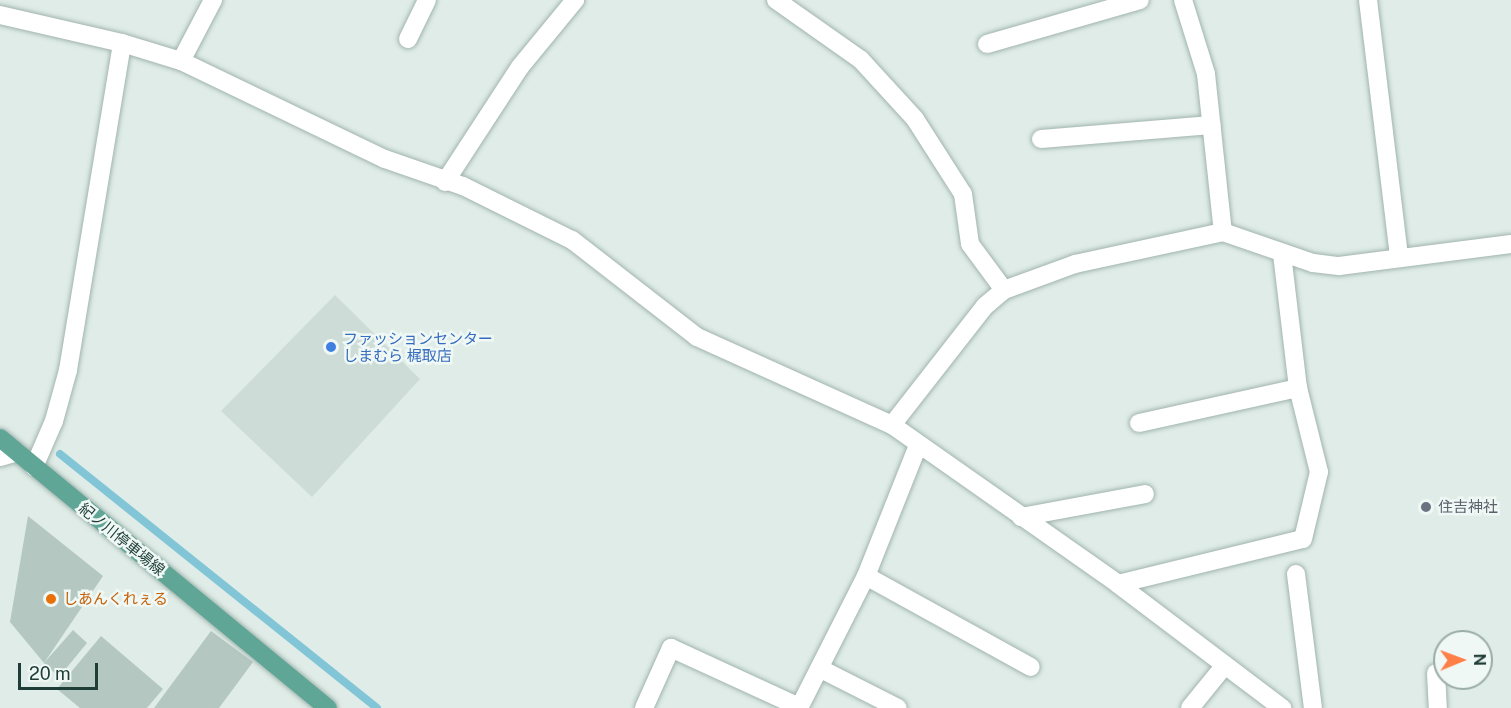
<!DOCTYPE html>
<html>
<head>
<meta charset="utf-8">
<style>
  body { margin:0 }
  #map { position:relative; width:1511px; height:708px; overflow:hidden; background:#dfece7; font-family:"Public Sans","Noto Sans JP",sans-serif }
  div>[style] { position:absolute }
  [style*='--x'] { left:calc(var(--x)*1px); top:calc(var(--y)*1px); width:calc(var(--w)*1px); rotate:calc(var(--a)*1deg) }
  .built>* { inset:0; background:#cddcd6 }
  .stream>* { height:8px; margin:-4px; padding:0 4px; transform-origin:4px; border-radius:4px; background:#81c5d7 }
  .building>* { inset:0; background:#b4c7c0 }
  .roads { filter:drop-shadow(0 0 2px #a1b4ae) drop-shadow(0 0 2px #a1b4ae) }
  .minor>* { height:18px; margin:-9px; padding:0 9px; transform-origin:9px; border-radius:9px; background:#fff }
  .major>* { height:18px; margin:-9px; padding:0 9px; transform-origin:9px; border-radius:9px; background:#5fa697 }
  .dots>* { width:16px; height:16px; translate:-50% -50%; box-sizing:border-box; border:3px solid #eff8f4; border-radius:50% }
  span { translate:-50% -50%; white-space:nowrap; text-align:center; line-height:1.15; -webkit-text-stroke:5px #eff8f4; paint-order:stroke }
  .shop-label { font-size:15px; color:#366cbe }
  .left { translate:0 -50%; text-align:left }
  .worship-label { font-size:15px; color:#5b616d }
  .street-label { font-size:15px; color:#1e3d36 }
  .food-label { font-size:15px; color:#c56008 }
  .north { position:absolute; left:1433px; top:630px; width:60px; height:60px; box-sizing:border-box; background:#eff8f4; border:2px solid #9bada8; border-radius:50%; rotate:89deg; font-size:16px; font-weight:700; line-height:24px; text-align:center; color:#1e3d36 }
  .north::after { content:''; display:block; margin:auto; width:21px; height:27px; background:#ff7f49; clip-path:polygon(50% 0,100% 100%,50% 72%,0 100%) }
  .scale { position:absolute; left:18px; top:663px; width:80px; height:27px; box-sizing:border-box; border:3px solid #1e3d36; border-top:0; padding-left:8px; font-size:18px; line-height:21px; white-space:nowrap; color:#1e3d36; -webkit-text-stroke:4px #eff8f4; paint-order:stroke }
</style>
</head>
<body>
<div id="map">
  <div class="built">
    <div style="clip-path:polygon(335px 295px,420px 379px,312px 497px,221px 411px)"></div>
  </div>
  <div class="stream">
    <div style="--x:60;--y:454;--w:406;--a:38.7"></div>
  </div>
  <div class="building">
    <div style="clip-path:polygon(28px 516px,103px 576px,44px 663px,10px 622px)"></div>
    <div style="clip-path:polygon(73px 630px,87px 643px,59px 677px,44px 663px)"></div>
    <div style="clip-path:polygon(211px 631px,253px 662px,219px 708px,154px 708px)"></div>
    <div style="clip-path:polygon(101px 636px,163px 689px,147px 708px,80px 708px,57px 689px)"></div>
  </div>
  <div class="roads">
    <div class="minor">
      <div style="--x:776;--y:0;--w:104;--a:35.2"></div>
      <div style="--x:861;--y:60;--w:80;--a:47.5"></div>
      <div style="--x:915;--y:119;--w:89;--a:57.4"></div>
      <div style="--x:963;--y:194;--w:50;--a:82"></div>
      <div style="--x:970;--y:244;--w:57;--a:53.5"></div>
      <div style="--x:1183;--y:0;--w:77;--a:72.7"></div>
      <div style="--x:1206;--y:74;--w:159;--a:83.9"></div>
      <div style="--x:1368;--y:0;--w:258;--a:83.1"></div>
      <div style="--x:0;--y:15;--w:125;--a:12.9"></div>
      <div style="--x:122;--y:43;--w:62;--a:17"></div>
      <div style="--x:181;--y:61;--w:226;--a:25.7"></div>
      <div style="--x:385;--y:159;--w:83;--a:19.1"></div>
      <div style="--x:463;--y:186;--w:122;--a:26.4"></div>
      <div style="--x:572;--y:240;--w:158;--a:37.8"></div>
      <div style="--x:697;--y:337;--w:214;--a:24.3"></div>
      <div style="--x:892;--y:425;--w:276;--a:35.1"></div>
      <div style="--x:1118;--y:584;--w:206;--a:37.1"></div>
      <div style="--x:408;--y:39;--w:43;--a:-64"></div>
      <div style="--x:987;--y:44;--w:159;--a:-16"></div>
      <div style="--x:181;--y:61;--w:69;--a:-62.3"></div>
      <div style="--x:1041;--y:139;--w:171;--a:-4.7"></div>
      <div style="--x:445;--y:182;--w:137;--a:-56.9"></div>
      <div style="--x:520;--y:67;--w:87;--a:-50.6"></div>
      <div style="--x:1139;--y:423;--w:163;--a:-12.4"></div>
      <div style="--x:892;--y:425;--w:151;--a:-52"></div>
      <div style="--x:985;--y:306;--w:25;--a:-40"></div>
      <div style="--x:1004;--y:290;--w:76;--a:-20.1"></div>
      <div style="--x:1075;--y:264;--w:151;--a:-12.2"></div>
      <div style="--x:1223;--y:232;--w:95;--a:19"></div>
      <div style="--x:1313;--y:263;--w:26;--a:7"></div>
      <div style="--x:1339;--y:266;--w:173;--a:-7.3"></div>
      <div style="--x:0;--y:457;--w:18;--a:-16"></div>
      <div style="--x:34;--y:467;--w:50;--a:-66.5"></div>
      <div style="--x:54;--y:421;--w:53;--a:-74.6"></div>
      <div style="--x:68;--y:370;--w:331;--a:-80.6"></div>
      <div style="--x:1021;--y:517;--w:126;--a:-10.5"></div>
      <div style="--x:1296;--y:574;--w:135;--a:82.8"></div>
      <div style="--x:866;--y:576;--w:188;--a:28.9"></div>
      <div style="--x:1118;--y:584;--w:190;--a:-13.7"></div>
      <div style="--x:1303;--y:539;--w:69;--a:-76.6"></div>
      <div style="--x:1319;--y:472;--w:87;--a:-104"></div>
      <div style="--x:1298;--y:388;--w:136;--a:-96.8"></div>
      <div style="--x:821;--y:669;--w:86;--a:26.9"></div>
      <div style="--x:1436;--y:673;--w:35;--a:87"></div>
      <div style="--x:644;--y:708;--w:66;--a:-65.8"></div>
      <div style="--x:671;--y:648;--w:141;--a:24.7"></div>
      <div style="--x:799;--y:708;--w:148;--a:-63.1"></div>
      <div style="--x:866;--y:576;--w:141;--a:-68.3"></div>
      <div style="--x:1190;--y:708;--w:55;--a:-50.9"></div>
    </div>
    <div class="major">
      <div style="--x:0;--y:438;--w:425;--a:39.5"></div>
    </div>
  </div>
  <div class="dots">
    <div style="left:331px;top:347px;background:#3f7fe0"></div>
    <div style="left:1426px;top:507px;background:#6b7280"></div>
    <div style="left:51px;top:599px;background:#e8710a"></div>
  </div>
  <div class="shop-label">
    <span class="left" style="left:343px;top:347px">ファッションセンター<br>しまむら 梶取店</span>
  </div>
  <div class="worship-label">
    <span class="left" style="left:1438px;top:507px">住吉神社</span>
  </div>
  <div class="street-label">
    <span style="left:122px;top:539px;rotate:39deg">紀ノ川停車場線</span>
  </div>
  <div class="food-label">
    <span class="left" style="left:63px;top:599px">しあんくれぇる</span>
  </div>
  <div class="north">N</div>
  <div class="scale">20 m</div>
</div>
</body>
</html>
